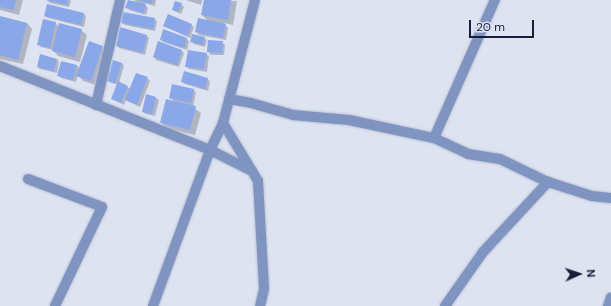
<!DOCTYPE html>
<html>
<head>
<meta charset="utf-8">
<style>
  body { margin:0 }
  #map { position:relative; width:611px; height:306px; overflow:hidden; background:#dde3f1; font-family:"DM Sans",sans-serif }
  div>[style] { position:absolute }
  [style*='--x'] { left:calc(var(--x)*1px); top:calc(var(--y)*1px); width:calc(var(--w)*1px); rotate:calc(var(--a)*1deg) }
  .shadow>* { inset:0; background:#0003 }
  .building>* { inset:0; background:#8aa7e9 }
  .roads { filter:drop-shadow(0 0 1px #b9c0d0) drop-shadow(0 0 1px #b9c0d0) }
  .minor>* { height:10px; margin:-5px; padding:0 5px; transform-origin:5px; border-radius:5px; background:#8094c2 }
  span { translate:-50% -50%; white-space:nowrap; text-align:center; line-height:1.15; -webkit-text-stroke:3.5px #dde3f1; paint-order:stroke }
  .north { position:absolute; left:559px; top:254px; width:40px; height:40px; -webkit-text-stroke:3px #dde3f1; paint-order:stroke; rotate:87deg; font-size:11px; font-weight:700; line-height:16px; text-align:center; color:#151f39 }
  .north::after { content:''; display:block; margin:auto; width:14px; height:18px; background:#151f39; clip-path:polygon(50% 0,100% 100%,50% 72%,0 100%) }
  .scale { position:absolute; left:469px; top:20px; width:65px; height:18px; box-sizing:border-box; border:2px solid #151f39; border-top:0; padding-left:5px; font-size:12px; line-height:14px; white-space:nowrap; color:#151f39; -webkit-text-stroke:3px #dde3f1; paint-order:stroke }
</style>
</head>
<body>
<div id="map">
  <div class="shadow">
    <div style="clip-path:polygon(0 0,23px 0,19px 15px,0 10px)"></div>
    <div style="clip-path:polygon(47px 0,71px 0,69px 7px,50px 3px)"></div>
    <div style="clip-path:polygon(134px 0,156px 0,155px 6px,144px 3px,148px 8px,146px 15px,129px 10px,127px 7px,137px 3px)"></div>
    <div style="clip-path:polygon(186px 0,202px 0,201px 5px)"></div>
    <div style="clip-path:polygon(205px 0,237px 1px,233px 25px,224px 23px,228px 28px,226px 40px,199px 35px,196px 32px,209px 22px,202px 15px)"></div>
    <div style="clip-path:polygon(181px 4px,184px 7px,181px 14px,173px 10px)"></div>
    <div style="clip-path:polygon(84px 14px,86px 16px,84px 27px,48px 18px,45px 16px)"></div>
    <div style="clip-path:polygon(0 17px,27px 23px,32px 29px,23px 64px,0 59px)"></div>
    <div style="clip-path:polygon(154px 19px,157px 21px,155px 31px,125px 25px,122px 23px)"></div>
    <div style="clip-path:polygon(55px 23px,59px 27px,81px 30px,87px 35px,80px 62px,58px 56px,53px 50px,41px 47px,38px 44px)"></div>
    <div style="clip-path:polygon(191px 25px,194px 27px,190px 38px,164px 26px)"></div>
    <div style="clip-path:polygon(164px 31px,187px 39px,189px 42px,187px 50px,163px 42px,161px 39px)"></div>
    <div style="clip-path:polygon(147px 36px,149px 38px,145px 55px,119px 48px,117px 45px)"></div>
    <div style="clip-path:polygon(204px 38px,207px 40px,205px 47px,194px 44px,192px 42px)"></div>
    <div style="clip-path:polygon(222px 42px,225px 45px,224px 55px,211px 55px,208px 52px)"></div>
    <div style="clip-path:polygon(102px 47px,107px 52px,96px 85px,83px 81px,78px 75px,76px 82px,61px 78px,58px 75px,77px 65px,80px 69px)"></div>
    <div style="clip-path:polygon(181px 50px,184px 53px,179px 67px,156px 60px,154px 57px)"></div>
    <div style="clip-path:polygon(206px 54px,209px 56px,207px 72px,189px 69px,186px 66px)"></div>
    <div style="clip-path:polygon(57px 59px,59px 62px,57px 73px,40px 69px,38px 67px)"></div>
    <div style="clip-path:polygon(122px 63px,124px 66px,119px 83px,131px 89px,147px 78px,150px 81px,140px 107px,126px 100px,124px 105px,112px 99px,118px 85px,108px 80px)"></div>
    <div style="clip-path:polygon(208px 79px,210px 82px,208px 91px,185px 84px,182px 82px)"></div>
    <div style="clip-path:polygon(193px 90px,196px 92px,193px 107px,201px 113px,195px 135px,166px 128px,161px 122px,175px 102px,170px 98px)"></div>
    <div style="clip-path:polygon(147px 96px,156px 98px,159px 100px,155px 116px,146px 114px,143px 112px)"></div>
  </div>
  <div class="building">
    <div style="clip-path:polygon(0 0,16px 0,14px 10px,0 7px)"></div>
    <div style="clip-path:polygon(46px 0,68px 0,67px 5px)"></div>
    <div style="clip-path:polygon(128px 0,146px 4px,144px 13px,125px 8px)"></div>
    <div style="clip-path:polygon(138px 0,153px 0,152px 4px)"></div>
    <div style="clip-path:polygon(204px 0,231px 0,228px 20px,201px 15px)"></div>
    <div style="clip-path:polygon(175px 1px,182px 3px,178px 12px,172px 10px)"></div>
    <div style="clip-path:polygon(47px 4px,84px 13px,81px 25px,44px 16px)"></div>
    <div style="clip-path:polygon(123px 12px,155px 18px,153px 29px,121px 23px)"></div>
    <div style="clip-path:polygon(168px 14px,192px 24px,187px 36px,163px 26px)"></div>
    <div style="clip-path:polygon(0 16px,27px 23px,18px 60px,0 55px)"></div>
    <div style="clip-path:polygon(198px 18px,226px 24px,223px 38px,195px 32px)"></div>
    <div style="clip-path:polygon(43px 19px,56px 22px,50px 48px,37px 45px)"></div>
    <div style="clip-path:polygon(59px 23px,82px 29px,75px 57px,52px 51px)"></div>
    <div style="clip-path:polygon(120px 27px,147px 35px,143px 53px,116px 46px)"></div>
    <div style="clip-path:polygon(163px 29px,187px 38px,184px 48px,160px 40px)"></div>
    <div style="clip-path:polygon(192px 34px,205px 37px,203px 45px,190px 42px)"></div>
    <div style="clip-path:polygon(208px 40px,223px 41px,222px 53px,207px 52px)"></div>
    <div style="clip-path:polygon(89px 41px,103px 46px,91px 81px,76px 76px)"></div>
    <div style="clip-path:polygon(158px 41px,182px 50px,177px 65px,153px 57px)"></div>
    <div style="clip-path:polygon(188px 50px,207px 53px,204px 69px,185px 67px)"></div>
    <div style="clip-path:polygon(40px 54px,57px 59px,54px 71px,37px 67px)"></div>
    <div style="clip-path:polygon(113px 60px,122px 63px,115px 84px,107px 81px)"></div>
    <div style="clip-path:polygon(61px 61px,77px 65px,73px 80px,57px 76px)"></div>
    <div style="clip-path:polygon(184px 71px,208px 78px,205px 89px,181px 82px)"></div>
    <div style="clip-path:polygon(136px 73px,148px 77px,137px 105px,125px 100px)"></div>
    <div style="clip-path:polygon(118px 81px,128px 86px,121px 103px,111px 99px)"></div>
    <div style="clip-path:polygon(172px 84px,194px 89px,191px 103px,169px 98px)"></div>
    <div style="clip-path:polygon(146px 94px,156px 97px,152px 114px,142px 112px)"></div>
    <div style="clip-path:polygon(166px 99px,196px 106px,190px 130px,160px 123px)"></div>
  </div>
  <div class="roads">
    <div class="minor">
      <div style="--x:255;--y:0;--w:127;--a:104.6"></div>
      <div style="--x:223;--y:123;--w:68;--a:58.9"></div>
      <div style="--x:258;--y:181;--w:108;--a:86.8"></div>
      <div style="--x:264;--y:289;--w:17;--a:103"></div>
      <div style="--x:0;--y:66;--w:226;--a:21.8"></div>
      <div style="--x:210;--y:150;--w:47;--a:26.6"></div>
      <div style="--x:229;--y:99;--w:22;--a:10"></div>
      <div style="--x:251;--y:103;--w:44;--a:15.9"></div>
      <div style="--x:293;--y:115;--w:56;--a:5.1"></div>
      <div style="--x:349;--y:120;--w:87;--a:12"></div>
      <div style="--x:434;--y:138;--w:151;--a:-66.2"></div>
      <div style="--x:96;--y:105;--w:108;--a:-77.1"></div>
      <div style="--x:434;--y:138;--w:38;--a:25"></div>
      <div style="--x:468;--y:154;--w:32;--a:9"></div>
      <div style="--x:500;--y:159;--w:53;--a:25.6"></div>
      <div style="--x:548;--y:182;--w:46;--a:17.7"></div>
      <div style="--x:592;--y:196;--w:19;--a:6"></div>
      <div style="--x:28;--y:179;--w:79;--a:20.7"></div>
      <div style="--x:102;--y:207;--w:110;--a:115.4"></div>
      <div style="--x:153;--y:306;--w:166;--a:-69.9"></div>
      <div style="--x:210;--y:150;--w:30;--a:-64"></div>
      <div style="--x:445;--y:306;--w:66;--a:-54.9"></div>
      <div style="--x:483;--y:252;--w:96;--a:-47.1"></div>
      <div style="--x:608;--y:306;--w:9;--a:-72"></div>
    </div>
  </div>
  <div class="north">N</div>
  <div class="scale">20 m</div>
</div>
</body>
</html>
